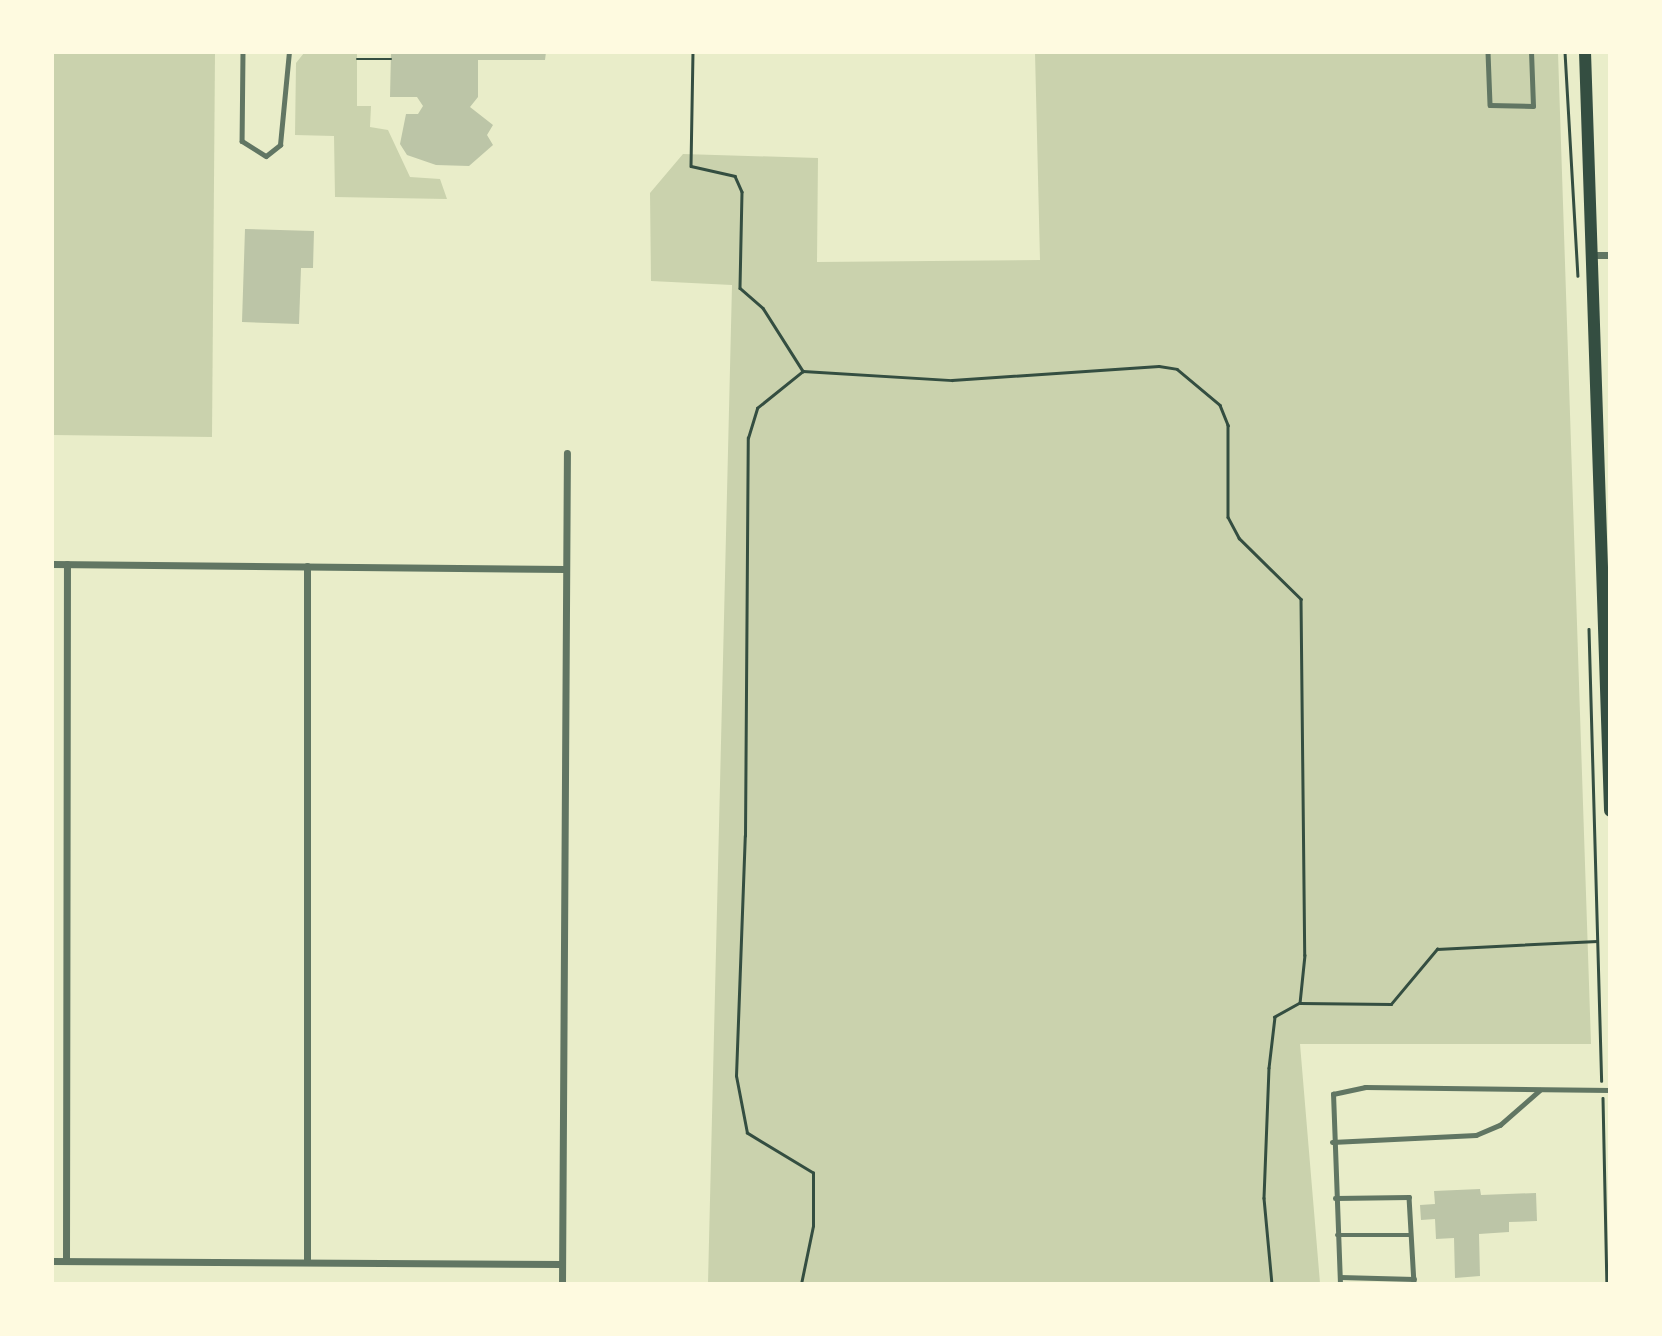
<!DOCTYPE html>
<html>
<head>
<meta charset="utf-8">
<style>
  body { margin:0 }
  #map { position:relative; width:1662px; height:1336px; overflow:hidden; background:#e9edc9; font-family:Montserrat,sans-serif }
  div>[style] { position:absolute }
  [style*='--x'] { left:calc(var(--x)*1px); top:calc(var(--y)*1px); width:calc(var(--w)*1px); rotate:calc(var(--a)*1deg) }
  .green>* { inset:0; background:#cad2ad }
  .building>* { inset:0; background:#bcc5a7 }
  .path>* { height:2.5px; margin:-1.25px; padding:0 1.25px; transform-origin:1.25px; border-radius:1.25px; background:#344e41 }
  .service>* { height:4.5px; margin:-2.25px; padding:0 2.25px; transform-origin:2.25px; border-radius:2.25px; background:#617663 }
  .minor>* { height:7px; margin:-3.5px; padding:0 3.5px; transform-origin:3.5px; border-radius:3.5px; background:#617663 }
  .secondary>* { height:12px; margin:-6px; padding:0 6px; transform-origin:6px; border-radius:6px; background:#344e41 }
  span { translate:-50% -50%; white-space:nowrap; text-align:center; line-height:1.15; -webkit-text-stroke:7px #fefae0; paint-order:stroke }
  .frame { position:absolute; inset:0; border:54px solid #fefae0; pointer-events:none }
</style>
</head>
<body>
<div id="map">
  <div class="green">
    <div style="clip-path:polygon(53px 52px,215px 53px,212px 437px,53px 435px)"></div>
    <div style="clip-path:polygon(304px 53px,357px 53px,357px 106px,371px 106px,370px 127px,388px 130px,410px 177px,440px 179px,447px 199px,335px 197px,334px 136px,295px 135px,296px 63px)"></div>
    <div style="clip-path:polygon(1035px 53px,1558px 53px,1591px 1044px,1300px 1044px,1320px 1283px,708px 1283px,732px 285px,651px 281px,650px 193px,683px 154px,818px 158px,817px 262px,1040px 260px)"></div>
  </div>
  <div class="building">
    <div style="clip-path:polygon(391px 52px,546px 52px,545px 60px,478px 60px,478px 97px,470px 107px,493px 125px,487px 135px,493px 145px,469px 166px,436px 165px,407px 155px,400px 144px,406px 114px,418px 114px,423px 106px,417px 97px,390px 97px)"></div>
    <div style="clip-path:polygon(245px 229px,314px 231px,313px 268px,301px 268px,299px 324px,242px 322px)"></div>
    <div style="clip-path:polygon(1480px 1189px,1481px 1195px,1536px 1193px,1537px 1221px,1509px 1222px,1509px 1232px,1479px 1234px,1480px 1276px,1455px 1278px,1454px 1238px,1436px 1239px,1435px 1219px,1421px 1220px,1420px 1205px,1435px 1204px,1434px 1191px)"></div>
  </div>
  <div class="path">
    <div style="--x:693;--y:52;--w:114;--a:91"></div>
    <div style="--x:691;--y:166;--w:45;--a:12.8"></div>
    <div style="--x:735;--y:176;--w:17;--a:66"></div>
    <div style="--x:742;--y:192;--w:96;--a:91.2"></div>
    <div style="--x:740;--y:288;--w:30;--a:41"></div>
    <div style="--x:763;--y:308;--w:75;--a:57.6"></div>
    <div style="--x:1565;--y:52;--w:224;--a:86.7"></div>
    <div style="--x:357;--y:59;--w:34;--a:0"></div>
    <div style="--x:1589;--y:629;--w:452;--a:88.4"></div>
    <div style="--x:1300;--y:1003;--w:91;--a:0.6"></div>
    <div style="--x:1391;--y:1004;--w:72;--a:-50.1"></div>
    <div style="--x:1437;--y:949;--w:160;--a:-2.9"></div>
    <div style="--x:1603;--y:1098;--w:186;--a:88.8"></div>
    <div style="--x:801;--y:1284;--w:59;--a:-78.3"></div>
    <div style="--x:813;--y:1226;--w:53;--a:-90"></div>
    <div style="--x:813;--y:1173;--w:77;--a:-148.8"></div>
    <div style="--x:747;--y:1133;--w:58;--a:-100.9"></div>
    <div style="--x:736;--y:1076;--w:240;--a:-87.9"></div>
    <div style="--x:745;--y:836;--w:398;--a:-89.6"></div>
    <div style="--x:748;--y:438;--w:31;--a:-73"></div>
    <div style="--x:757;--y:408;--w:59;--a:-38.8"></div>
    <div style="--x:803;--y:371;--w:149;--a:3.5"></div>
    <div style="--x:952;--y:380;--w:207;--a:-3.9"></div>
    <div style="--x:1159;--y:366;--w:18;--a:9"></div>
    <div style="--x:1177;--y:369;--w:56;--a:39.9"></div>
    <div style="--x:1220;--y:405;--w:22;--a:68"></div>
    <div style="--x:1228;--y:425;--w:92;--a:90"></div>
    <div style="--x:1228;--y:517;--w:24;--a:62"></div>
    <div style="--x:1239;--y:538;--w:87;--a:44.5"></div>
    <div style="--x:1301;--y:599;--w:356;--a:89.4"></div>
    <div style="--x:1305;--y:955;--w:48;--a:95.9"></div>
    <div style="--x:1300;--y:1003;--w:29;--a:151"></div>
    <div style="--x:1275;--y:1017;--w:51;--a:96.7"></div>
    <div style="--x:1269;--y:1068;--w:130;--a:92.2"></div>
    <div style="--x:1264;--y:1198;--w:86;--a:84.7"></div>
  </div>
  <div class="service">
    <div style="--x:243;--y:52;--w:89;--a:90.6"></div>
    <div style="--x:242;--y:141;--w:28;--a:32"></div>
    <div style="--x:266;--y:156;--w:18;--a:-38"></div>
    <div style="--x:280;--y:145;--w:93;--a:-84.5"></div>
    <div style="--x:1488;--y:52;--w:53;--a:87.8"></div>
    <div style="--x:1490;--y:105;--w:43;--a:1.3"></div>
    <div style="--x:1533;--y:106;--w:54;--a:-92.1"></div>
    <div style="--x:1332;--y:1142;--w:144;--a:-2.8"></div>
    <div style="--x:1476;--y:1135;--w:26;--a:-23"></div>
    <div style="--x:1500;--y:1125;--w:53;--a:-41.2"></div>
    <div style="--x:1335;--y:1198;--w:74;--a:-0.8"></div>
    <div style="--x:1409;--y:1197;--w:87;--a:86.7"></div>
    <div style="--x:1337;--y:1235;--w:74;--a:0"></div>
    <div style="--x:1340;--y:1277;--w:74;--a:1.5"></div>
    <div style="--x:1340;--y:1284;--w:190;--a:-92.1"></div>
    <div style="--x:1333;--y:1094;--w:33;--a:-12"></div>
    <div style="--x:1365;--y:1087;--w:245;--a:0.7"></div>
  </div>
  <div class="minor">
    <div style="--x:1590;--y:255;--w:20;--a:0"></div>
    <div style="--x:52;--y:564;--w:513;--a:0.56"></div>
    <div style="--x:307;--y:566;--w:696;--a:90"></div>
    <div style="--x:66;--y:1260;--w:696;--a:-89.92"></div>
    <div style="--x:52;--y:1261;--w:510;--a:0.34"></div>
    <div style="--x:562;--y:1284;--w:831;--a:-89.66"></div>
  </div>
  <div class="secondary">
    <div style="--x:1585;--y:52;--w:759;--a:88.11"></div>
  </div>
  <div class="frame"></div>
</div>
</body>
</html>
